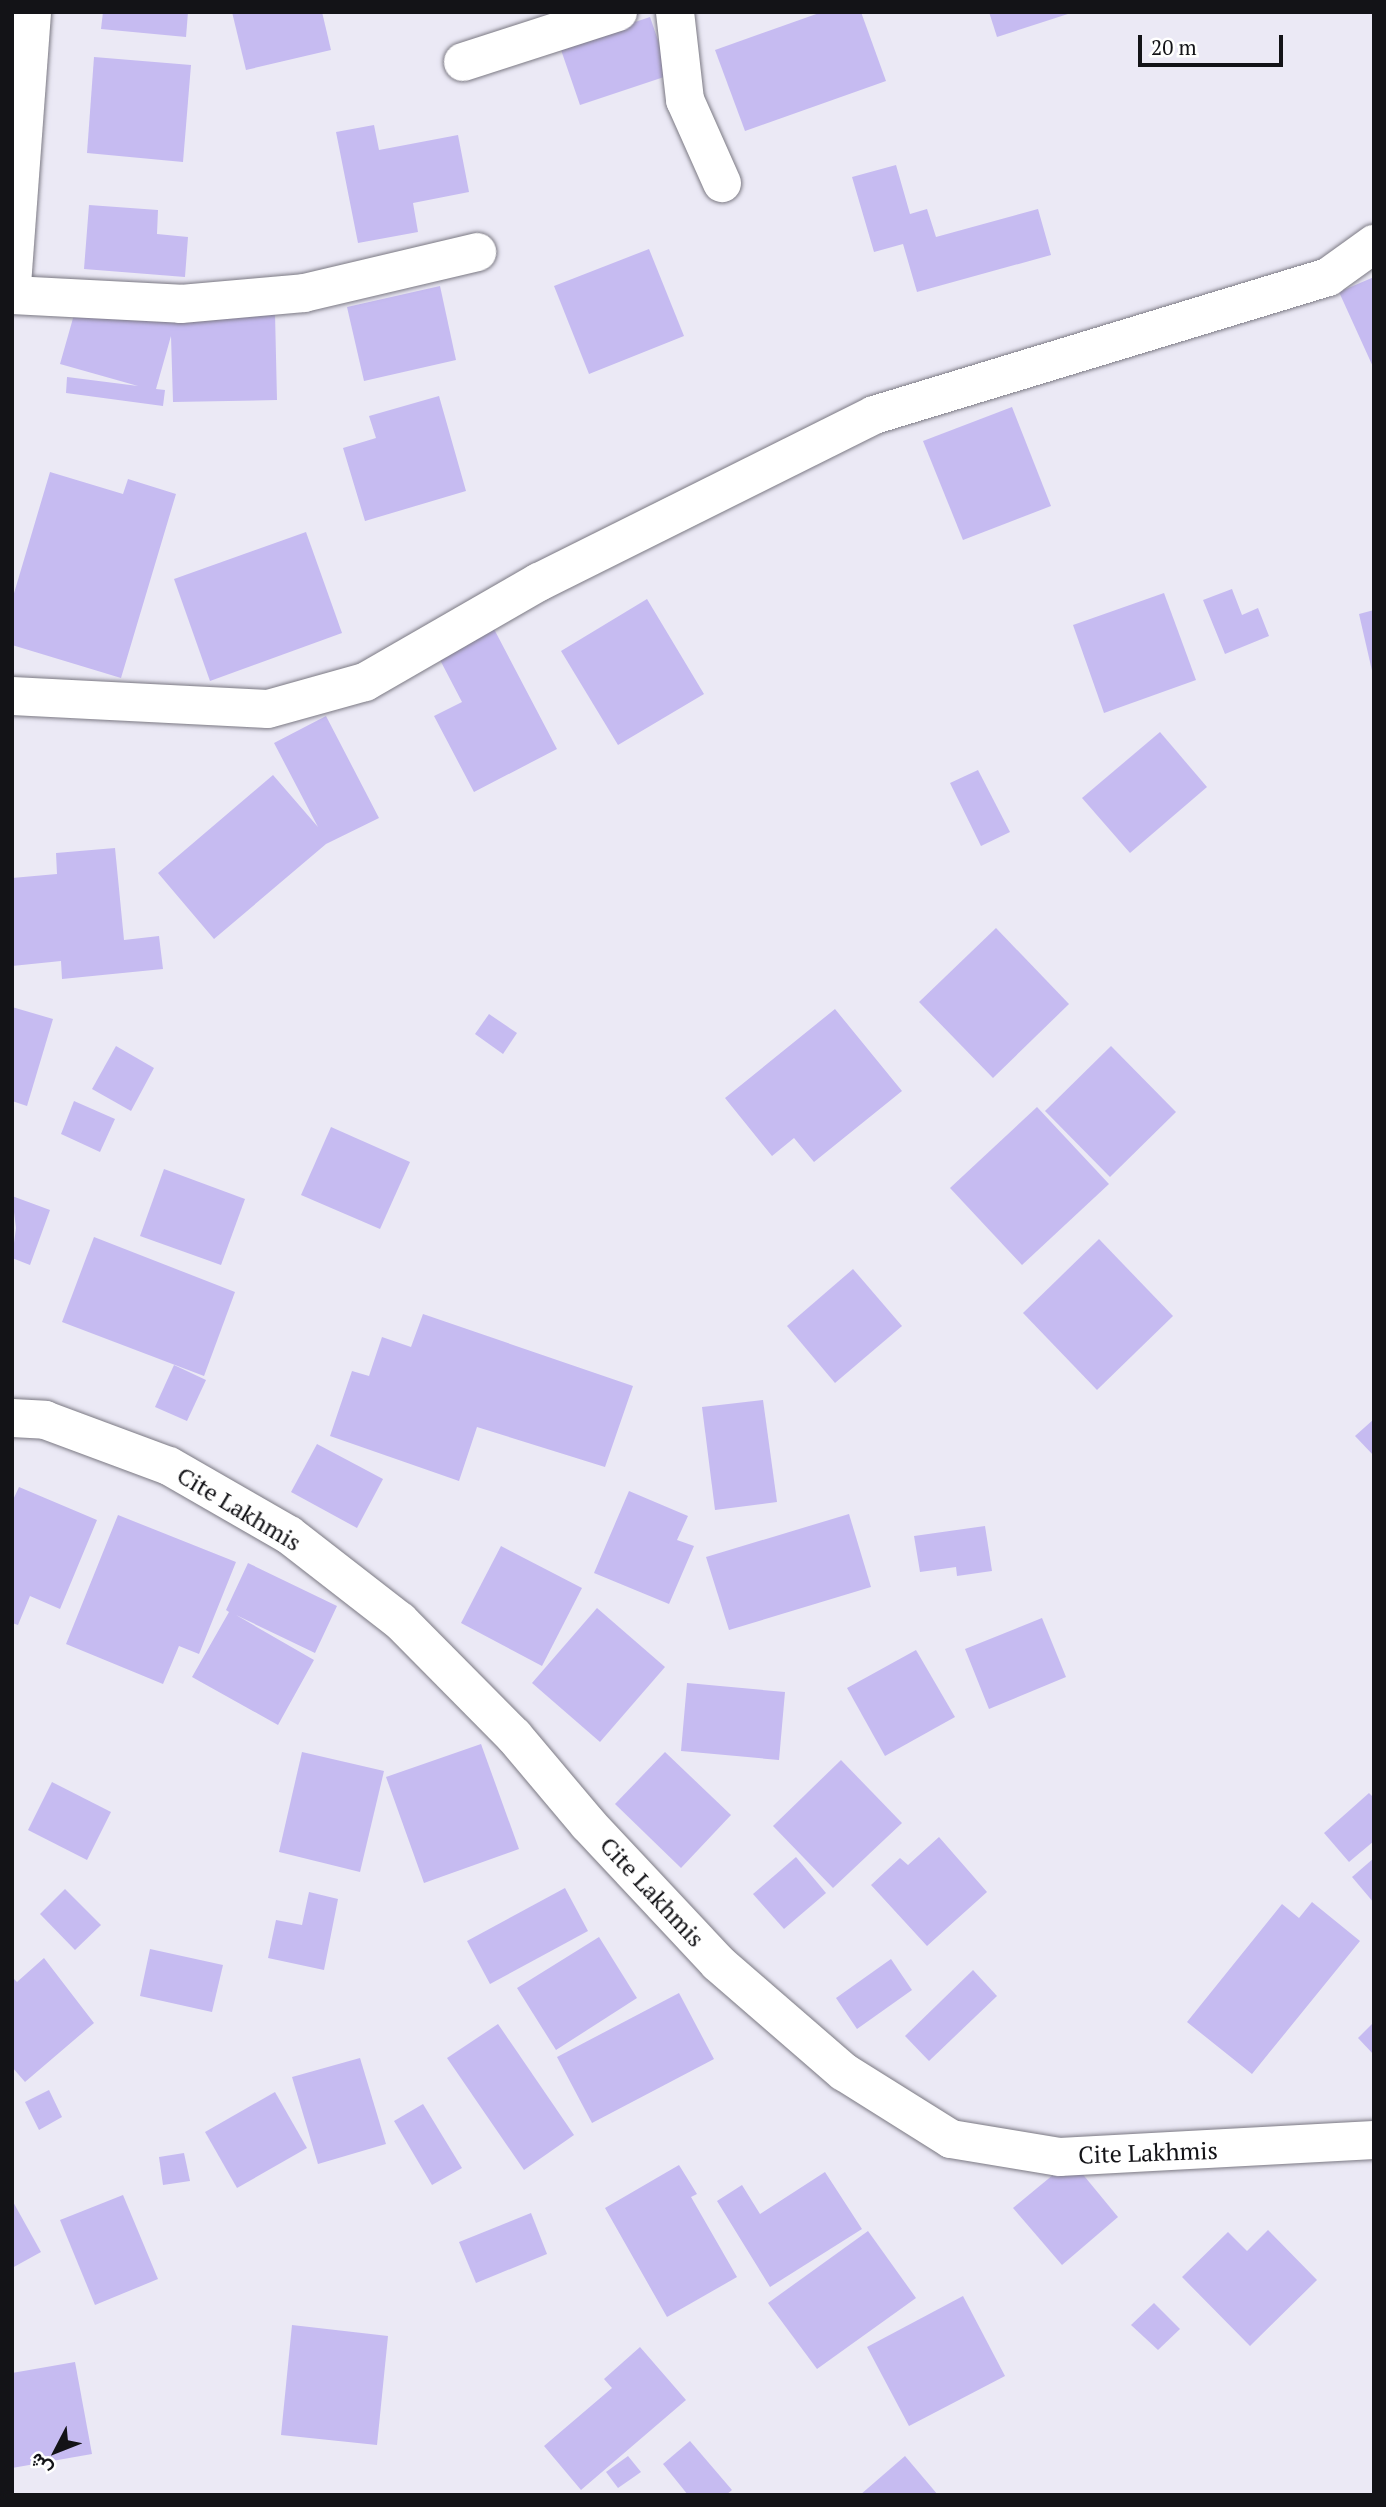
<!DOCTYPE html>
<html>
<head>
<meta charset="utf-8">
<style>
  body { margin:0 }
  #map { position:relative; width:1386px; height:2507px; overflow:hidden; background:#ebe9f5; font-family:"PT Serif",Vazirmatn,serif }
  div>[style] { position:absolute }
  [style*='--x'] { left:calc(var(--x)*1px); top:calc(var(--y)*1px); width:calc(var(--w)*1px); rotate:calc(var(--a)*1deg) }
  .building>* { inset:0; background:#c6bbf1 }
  .roads { filter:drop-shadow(0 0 2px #7b7983) drop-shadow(0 0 2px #7b7983) }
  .minor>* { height:38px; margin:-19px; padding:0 19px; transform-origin:19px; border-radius:19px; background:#fff }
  span { translate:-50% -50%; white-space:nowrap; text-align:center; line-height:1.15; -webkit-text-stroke:5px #fff; paint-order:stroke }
  .street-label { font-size:24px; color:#131317 }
  .frame { position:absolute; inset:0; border:14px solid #131317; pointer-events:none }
  .north { position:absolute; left:21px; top:2416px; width:70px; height:70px; -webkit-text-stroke:5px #fff; paint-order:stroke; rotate:228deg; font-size:19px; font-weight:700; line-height:28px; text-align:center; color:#131317 }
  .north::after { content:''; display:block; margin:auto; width:24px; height:32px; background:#131317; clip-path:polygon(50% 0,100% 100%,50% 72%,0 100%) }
  .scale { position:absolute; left:1138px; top:35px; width:145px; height:32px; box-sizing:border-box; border:4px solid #131317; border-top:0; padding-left:9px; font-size:21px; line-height:24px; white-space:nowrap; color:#131317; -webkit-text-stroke:5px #fff; paint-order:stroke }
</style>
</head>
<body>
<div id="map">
  <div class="building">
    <div style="clip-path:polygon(103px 12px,188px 12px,186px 37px,101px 29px)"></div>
    <div style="clip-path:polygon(232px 12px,322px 12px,331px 50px,246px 70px)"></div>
    <div style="clip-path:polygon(822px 12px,861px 12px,886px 81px,745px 131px,715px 50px)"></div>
    <div style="clip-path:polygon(989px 12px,1071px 12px,1071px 13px,997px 37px)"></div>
    <div style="clip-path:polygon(650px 17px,670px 75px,580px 105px,560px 47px)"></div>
    <div style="clip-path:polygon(94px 57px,191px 65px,183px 162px,87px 153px)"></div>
    <div style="clip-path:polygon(374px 125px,379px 150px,458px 135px,469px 192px,413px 203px,418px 232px,358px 243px,336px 132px)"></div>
    <div style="clip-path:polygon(896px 165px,910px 214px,927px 209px,936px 237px,1038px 209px,1051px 255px,917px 292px,903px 244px,874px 252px,852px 177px)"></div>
    <div style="clip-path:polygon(89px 205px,158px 210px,157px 234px,188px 237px,185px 277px,84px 269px)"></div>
    <div style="clip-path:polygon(649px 249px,684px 336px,589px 374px,554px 286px)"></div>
    <div style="clip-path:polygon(1374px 277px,1374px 369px,1339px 292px)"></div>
    <div style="clip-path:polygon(440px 286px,456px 360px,364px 381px,347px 307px)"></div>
    <div style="clip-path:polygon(79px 297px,275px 313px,277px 400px,173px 402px,171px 336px,156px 389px,165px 390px,163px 406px,66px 393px,67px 377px,138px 386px,60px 364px)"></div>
    <div style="clip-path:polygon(439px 396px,466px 491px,365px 521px,343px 448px,376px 438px,369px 416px)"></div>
    <div style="clip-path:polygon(1012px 407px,1051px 506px,963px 540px,923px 441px)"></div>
    <div style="clip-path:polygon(50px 472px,123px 494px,128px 479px,176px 494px,121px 678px,12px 645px,12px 600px)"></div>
    <div style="clip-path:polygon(306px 532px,342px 633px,210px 681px,174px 579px)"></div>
    <div style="clip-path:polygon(1232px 589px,1242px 615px,1258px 608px,1269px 636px,1225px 654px,1203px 600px)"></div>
    <div style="clip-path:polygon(1164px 593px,1196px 680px,1104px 713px,1073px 625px)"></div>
    <div style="clip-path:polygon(647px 599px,704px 694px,618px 745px,561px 651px)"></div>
    <div style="clip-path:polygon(1374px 610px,1374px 675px,1373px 675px,1359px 614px)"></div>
    <div style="clip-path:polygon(494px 629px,557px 749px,474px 792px,434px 716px,462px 702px,439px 658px)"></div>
    <div style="clip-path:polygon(326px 716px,379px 818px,326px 844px,214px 939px,158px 873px,273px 775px,318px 827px,274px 743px)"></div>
    <div style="clip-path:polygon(1160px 732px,1207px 787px,1130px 853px,1082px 798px)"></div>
    <div style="clip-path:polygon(978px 770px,1010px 832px,981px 846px,950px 783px)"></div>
    <div style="clip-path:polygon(115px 848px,124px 940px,159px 936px,163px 969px,62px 979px,61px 961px,12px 966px,12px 878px,57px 874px,56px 853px)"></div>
    <div style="clip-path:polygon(996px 928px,1069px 1004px,993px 1078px,919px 1002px)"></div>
    <div style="clip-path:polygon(12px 1007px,53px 1019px,27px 1106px,12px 1101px)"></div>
    <div style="clip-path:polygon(835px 1009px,902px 1091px,814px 1162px,794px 1138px,772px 1156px,725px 1098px)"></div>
    <div style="clip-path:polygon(489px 1014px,517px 1033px,503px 1054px,475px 1034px)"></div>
    <div style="clip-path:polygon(116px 1046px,154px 1068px,131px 1111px,92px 1089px)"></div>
    <div style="clip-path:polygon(1111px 1046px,1176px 1112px,1110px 1177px,1045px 1111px)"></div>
    <div style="clip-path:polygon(74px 1101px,115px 1119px,100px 1152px,61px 1134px)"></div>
    <div style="clip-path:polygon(1037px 1107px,1109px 1184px,1022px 1265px,950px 1188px)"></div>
    <div style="clip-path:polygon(331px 1127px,410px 1162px,380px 1229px,301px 1195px)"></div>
    <div style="clip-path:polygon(164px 1169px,245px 1199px,221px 1265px,140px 1236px)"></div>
    <div style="clip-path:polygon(12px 1196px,50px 1210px,30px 1265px,12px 1258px,16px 1228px)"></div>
    <div style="clip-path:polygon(94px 1237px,235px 1292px,204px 1376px,62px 1322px)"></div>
    <div style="clip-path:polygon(1099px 1239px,1173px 1316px,1097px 1390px,1023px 1313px)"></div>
    <div style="clip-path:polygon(853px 1269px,902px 1326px,835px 1383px,787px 1326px)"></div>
    <div style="clip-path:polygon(423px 1314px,633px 1386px,605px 1467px,477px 1427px,459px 1481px,330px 1436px,352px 1371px,369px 1376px,382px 1337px,411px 1347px)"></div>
    <div style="clip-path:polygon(174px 1365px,206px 1380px,187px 1421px,155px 1407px)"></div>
    <div style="clip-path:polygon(763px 1400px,777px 1502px,715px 1510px,702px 1407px)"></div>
    <div style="clip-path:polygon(1374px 1419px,1374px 1456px,1355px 1436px)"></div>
    <div style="clip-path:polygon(317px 1444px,383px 1479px,357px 1528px,291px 1492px)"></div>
    <div style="clip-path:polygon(19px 1487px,97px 1520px,60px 1609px,30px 1596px,18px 1625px,12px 1623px,12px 1502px)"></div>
    <div style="clip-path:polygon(629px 1491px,688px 1516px,677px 1540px,694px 1546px,669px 1604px,594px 1573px)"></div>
    <div style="clip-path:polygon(849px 1514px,871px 1587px,729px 1630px,706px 1557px)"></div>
    <div style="clip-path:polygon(118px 1515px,236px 1562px,199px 1654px,179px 1646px,163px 1684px,66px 1644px)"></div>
    <div style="clip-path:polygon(985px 1526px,992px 1571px,957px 1576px,956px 1567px,920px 1572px,914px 1536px)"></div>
    <div style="clip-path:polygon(501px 1546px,582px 1588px,542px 1666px,461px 1623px)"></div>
    <div style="clip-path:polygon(248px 1563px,337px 1606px,315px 1653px,236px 1615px,314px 1660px,278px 1725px,192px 1677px,229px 1612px,226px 1610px)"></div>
    <div style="clip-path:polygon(597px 1608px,665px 1667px,600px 1742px,532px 1683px)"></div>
    <div style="clip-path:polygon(1042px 1618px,1066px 1677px,989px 1709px,965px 1649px)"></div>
    <div style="clip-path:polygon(916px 1650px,955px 1717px,885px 1756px,847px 1688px)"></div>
    <div style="clip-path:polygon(687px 1683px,785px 1692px,779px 1760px,681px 1751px)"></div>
    <div style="clip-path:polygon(481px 1744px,519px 1849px,424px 1883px,386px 1777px)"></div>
    <div style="clip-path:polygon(302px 1752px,384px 1771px,360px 1872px,279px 1852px)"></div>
    <div style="clip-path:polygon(665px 1752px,731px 1815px,681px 1868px,615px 1804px)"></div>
    <div style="clip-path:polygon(841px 1760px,902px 1823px,833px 1888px,773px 1826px)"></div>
    <div style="clip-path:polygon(52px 1782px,111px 1812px,87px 1860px,28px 1830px)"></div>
    <div style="clip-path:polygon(1369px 1793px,1374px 1798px,1374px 1841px,1349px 1862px,1324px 1833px)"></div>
    <div style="clip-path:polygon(939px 1837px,987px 1892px,927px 1946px,871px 1885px,900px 1858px,908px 1865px)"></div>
    <div style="clip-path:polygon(796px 1857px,826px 1893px,784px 1929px,753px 1894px)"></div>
    <div style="clip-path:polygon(1374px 1858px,1374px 1903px,1352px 1877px)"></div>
    <div style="clip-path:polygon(565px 1888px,588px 1931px,490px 1984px,467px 1941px)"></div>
    <div style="clip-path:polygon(65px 1889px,101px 1925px,75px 1950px,40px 1914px)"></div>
    <div style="clip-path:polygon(309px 1892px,338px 1899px,324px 1970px,268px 1958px,276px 1920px,302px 1925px)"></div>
    <div style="clip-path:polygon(1312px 1902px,1360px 1941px,1252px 2074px,1187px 2022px,1282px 1904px,1299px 1918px)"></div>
    <div style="clip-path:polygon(599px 1937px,637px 1998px,556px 2050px,517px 1988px)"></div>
    <div style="clip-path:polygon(150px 1949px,223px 1965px,212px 2012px,140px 1996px)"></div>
    <div style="clip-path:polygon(44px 1958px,94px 2023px,25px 2082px,12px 2067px,12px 1977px,17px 1982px)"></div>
    <div style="clip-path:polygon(891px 1959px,912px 1990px,857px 2029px,836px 1998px)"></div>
    <div style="clip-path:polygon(973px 1970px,997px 1996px,929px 2061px,905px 2036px)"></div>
    <div style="clip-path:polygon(679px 1993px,714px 2059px,592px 2123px,557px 2057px)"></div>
    <div style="clip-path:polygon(1374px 2022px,1374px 2055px,1358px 2038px)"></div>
    <div style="clip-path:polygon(498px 2024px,574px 2135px,524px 2170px,447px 2058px)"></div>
    <div style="clip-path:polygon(360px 2058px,386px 2144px,318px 2164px,292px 2077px)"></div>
    <div style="clip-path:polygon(49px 2090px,62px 2117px,39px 2130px,25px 2102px)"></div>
    <div style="clip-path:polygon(275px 2092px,307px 2148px,237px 2188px,205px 2132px)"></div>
    <div style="clip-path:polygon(423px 2104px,462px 2168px,432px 2185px,394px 2121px)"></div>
    <div style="clip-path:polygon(184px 2153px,190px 2181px,163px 2185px,159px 2157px)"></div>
    <div style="clip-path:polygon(1071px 2160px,1118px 2217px,1062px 2265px,1013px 2208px)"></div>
    <div style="clip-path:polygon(679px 2165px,697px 2194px,691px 2197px,737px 2277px,667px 2317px,605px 2208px)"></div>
    <div style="clip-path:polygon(825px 2172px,862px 2229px,770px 2287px,717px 2201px,742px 2185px,760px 2214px)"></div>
    <div style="clip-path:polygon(123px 2195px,158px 2279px,95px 2305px,60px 2220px)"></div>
    <div style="clip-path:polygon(12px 2200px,41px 2252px,12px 2268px)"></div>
    <div style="clip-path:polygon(531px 2213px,547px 2254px,476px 2283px,459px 2242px)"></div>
    <div style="clip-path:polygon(1268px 2230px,1317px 2280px,1250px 2346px,1182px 2277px,1228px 2232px,1247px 2251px)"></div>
    <div style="clip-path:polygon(868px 2231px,916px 2298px,817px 2369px,768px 2303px)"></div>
    <div style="clip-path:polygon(963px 2296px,1005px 2376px,909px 2426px,867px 2347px)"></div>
    <div style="clip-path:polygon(1154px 2303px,1180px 2329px,1158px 2350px,1131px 2325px)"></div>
    <div style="clip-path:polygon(292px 2325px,388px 2336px,377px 2445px,281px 2435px)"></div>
    <div style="clip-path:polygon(640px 2347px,686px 2400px,581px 2490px,544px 2446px,612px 2388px,604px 2379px)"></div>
    <div style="clip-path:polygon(75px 2362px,92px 2454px,12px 2468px,12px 2373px)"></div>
    <div style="clip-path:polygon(690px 2441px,732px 2490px,726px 2495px,688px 2495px,663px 2464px)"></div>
    <div style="clip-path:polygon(628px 2456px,641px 2472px,618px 2488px,606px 2472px)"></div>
    <div style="clip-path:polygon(905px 2456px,938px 2495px,860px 2495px)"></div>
  </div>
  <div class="roads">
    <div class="minor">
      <div style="--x:675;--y:12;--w:89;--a:83.5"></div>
      <div style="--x:685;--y:100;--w:91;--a:66"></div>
      <div style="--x:463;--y:62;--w:163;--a:-17.9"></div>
      <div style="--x:12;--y:285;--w:274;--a:-85.8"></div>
      <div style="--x:12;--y:295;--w:169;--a:3"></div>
      <div style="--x:181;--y:304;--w:123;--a:-5.1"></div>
      <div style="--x:304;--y:293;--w:178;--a:-13.3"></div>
      <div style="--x:12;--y:696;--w:256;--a:2.9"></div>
      <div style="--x:268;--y:709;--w:101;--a:-15.6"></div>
      <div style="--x:365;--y:682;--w:201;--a:-29.9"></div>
      <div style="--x:539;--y:582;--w:374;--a:-26.5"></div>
      <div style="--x:874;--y:415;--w:475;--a:-16.9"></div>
      <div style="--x:1328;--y:277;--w:57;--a:-35.7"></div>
      <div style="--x:12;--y:1418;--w:33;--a:3"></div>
      <div style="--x:45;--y:1420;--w:132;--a:20.4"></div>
      <div style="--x:169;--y:1466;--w:138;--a:29.9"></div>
      <div style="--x:289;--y:1535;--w:140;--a:37.8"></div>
      <div style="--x:400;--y:1621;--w:162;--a:45.3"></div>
      <div style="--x:514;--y:1736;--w:115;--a:49.9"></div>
      <div style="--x:588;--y:1824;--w:190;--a:46.9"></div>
      <div style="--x:718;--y:1963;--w:167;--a:40.9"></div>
      <div style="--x:844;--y:2072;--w:126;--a:32.1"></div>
      <div style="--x:951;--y:2139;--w:110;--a:9.4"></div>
      <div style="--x:1060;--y:2157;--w:314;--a:-3.1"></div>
    </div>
  </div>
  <div class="street-label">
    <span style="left:239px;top:1509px;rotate:31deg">Cite Lakhmis</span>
    <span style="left:652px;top:1892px;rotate:47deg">Cite Lakhmis</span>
    <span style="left:1148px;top:2153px;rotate:-2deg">Cite Lakhmis</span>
  </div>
  <div class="frame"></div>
  <div class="north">ش</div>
  <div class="scale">20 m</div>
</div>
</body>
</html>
